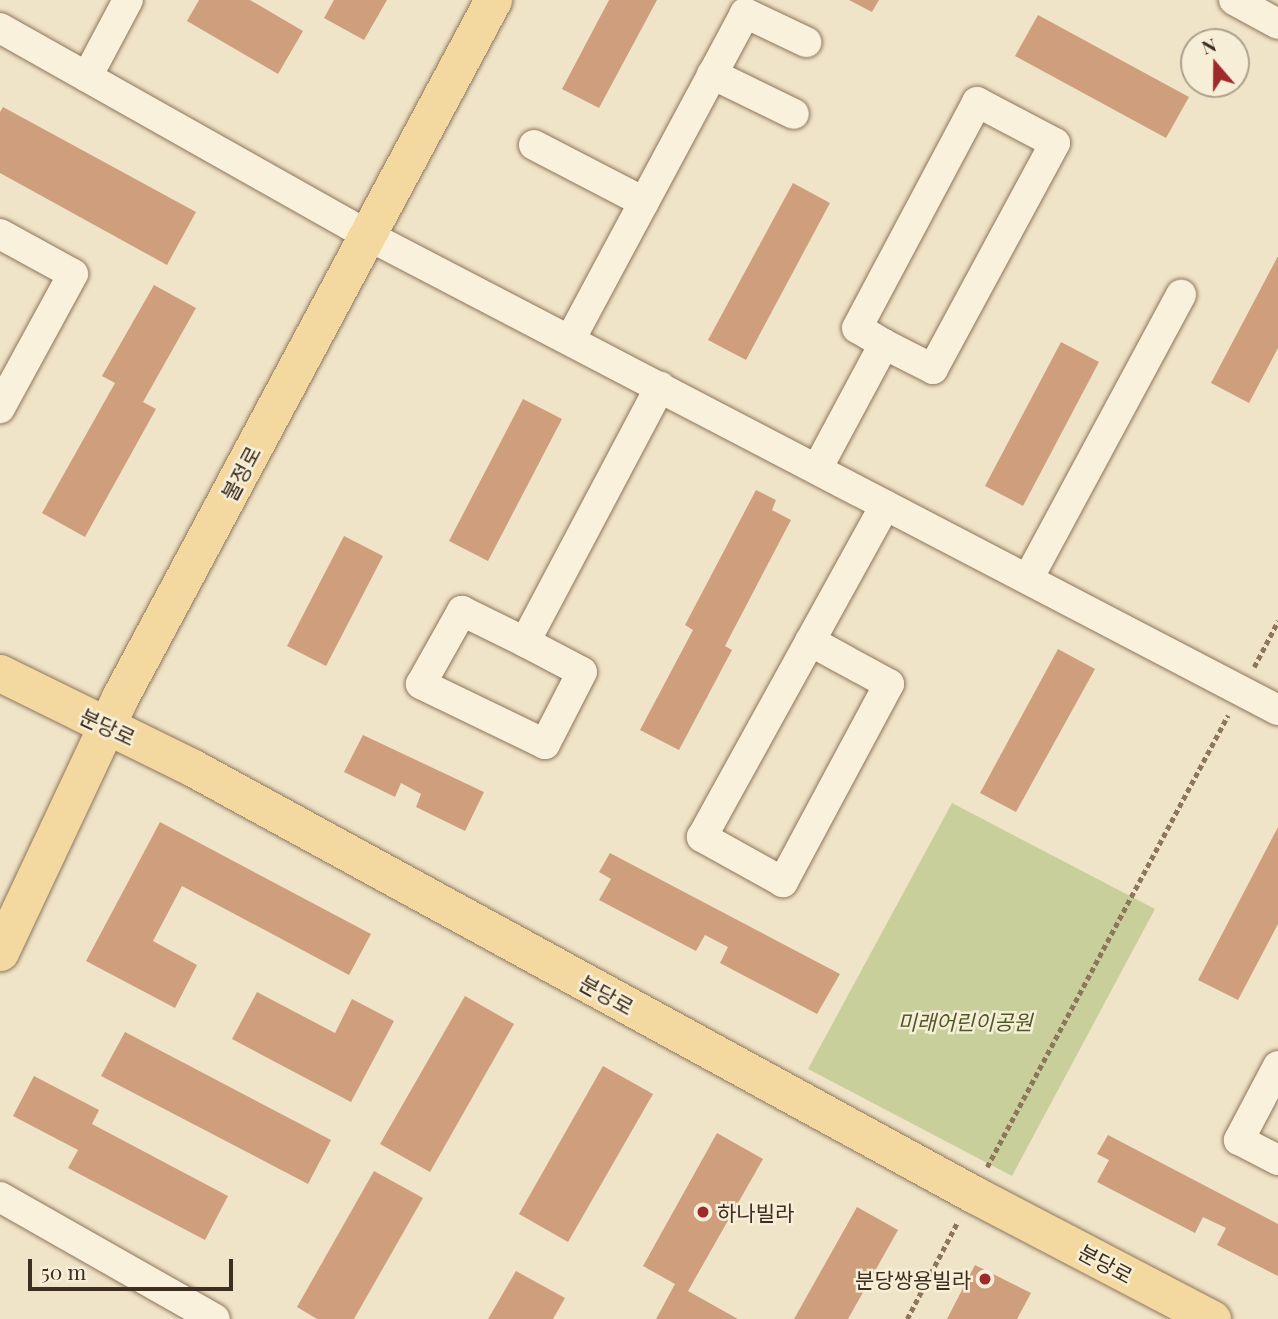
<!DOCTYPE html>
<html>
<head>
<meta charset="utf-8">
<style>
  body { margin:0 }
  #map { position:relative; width:1278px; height:1319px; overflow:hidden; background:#f0e4c8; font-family:"Playfair Display","Noto Sans KR",serif }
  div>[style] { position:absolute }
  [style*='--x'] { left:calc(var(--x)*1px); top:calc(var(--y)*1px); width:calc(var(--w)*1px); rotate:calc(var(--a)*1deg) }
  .green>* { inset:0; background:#c9cf9b }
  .building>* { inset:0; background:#cf9f7d }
  .path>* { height:4.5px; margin-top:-2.25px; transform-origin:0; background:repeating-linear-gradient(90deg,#8d765c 0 5px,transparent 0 8.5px) }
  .roads { filter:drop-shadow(0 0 2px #8d765c) drop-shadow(0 0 2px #8d765c) }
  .minor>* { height:30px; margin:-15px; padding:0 15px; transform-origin:15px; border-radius:15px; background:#faf1dc }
  .major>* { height:37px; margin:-18.5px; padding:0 18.5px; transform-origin:18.5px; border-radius:18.5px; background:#f3d9a0 }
  .dots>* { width:19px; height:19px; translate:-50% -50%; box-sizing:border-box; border:4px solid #f7eed8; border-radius:50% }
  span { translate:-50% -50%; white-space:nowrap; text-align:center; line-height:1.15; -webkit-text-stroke:5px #f7eed8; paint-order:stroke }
  .street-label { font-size:21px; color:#3d2e20 }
  .park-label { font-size:21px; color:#4d5a26; font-style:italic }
  .poi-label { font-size:21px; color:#3d2e20 }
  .left { translate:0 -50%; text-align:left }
  .right { translate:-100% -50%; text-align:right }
  .north { position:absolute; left:1180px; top:28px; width:70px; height:70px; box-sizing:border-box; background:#f7eed8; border:2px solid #ada18e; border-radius:50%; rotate:340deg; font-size:19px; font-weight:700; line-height:28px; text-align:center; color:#3d2e20 }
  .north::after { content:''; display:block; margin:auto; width:24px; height:32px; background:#9e2a2b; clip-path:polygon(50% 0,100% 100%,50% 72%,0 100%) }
  .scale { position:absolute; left:28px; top:1259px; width:205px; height:32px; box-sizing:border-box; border:4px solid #3d2e20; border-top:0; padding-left:9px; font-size:21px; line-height:24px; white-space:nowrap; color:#3d2e20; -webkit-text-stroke:5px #f7eed8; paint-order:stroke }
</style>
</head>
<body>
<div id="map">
  <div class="green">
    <div style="clip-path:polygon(952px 803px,1155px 909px,1012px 1176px,808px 1069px)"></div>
  </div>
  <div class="building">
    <div style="clip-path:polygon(199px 0,250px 0,303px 31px,278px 74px,187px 21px)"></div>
    <div style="clip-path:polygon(334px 0,387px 0,364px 40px,324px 18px)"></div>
    <div style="clip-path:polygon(609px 0,657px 0,599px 108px,562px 89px)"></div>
    <div style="clip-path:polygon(849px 0,879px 0,872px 12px)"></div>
    <div style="clip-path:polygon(1038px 15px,1189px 97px,1166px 138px,1015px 56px)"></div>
    <div style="clip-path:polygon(3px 107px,196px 212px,167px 265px,0 173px,0 112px)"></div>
    <div style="clip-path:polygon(793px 183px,830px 203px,746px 360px,708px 340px)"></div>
    <div style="clip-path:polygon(1278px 256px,1278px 348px,1249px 403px,1211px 383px)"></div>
    <div style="clip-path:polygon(154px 285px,196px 308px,143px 402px,156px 409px,85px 537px,42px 513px,115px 383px,102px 376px)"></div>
    <div style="clip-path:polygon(1061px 342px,1099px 362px,1023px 506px,985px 486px)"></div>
    <div style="clip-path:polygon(523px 399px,562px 419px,488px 561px,449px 541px)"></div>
    <div style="clip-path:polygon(756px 490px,776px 500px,772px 510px,791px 520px,725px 646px,732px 650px,679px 750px,640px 730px,693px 630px,685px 625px)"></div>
    <div style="clip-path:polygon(344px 536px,383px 556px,326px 666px,287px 646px)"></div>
    <div style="clip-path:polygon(1058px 649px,1095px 669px,1016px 812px,980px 793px)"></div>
    <div style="clip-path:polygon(363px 735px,484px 792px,465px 831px,416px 807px,421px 794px,401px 783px,395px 797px,344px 772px)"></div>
    <div style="clip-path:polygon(160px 822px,371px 934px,349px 975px,182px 886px,153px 941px,197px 965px,175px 1008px,86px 961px)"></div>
    <div style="clip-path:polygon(1278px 827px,1278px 924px,1238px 1000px,1198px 980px)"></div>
    <div style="clip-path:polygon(610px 853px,840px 974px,817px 1014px,720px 963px,728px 947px,705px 935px,696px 951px,599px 900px,611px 879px,599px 872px)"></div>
    <div style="clip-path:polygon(257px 992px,335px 1033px,352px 999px,394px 1021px,351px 1102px,232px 1039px)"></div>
    <div style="clip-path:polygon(465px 996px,514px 1024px,430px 1172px,380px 1144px)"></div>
    <div style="clip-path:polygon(125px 1032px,331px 1140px,308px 1184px,101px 1076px)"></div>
    <div style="clip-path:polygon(603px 1066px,653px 1094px,568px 1242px,519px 1214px)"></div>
    <div style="clip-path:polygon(34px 1076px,99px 1110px,92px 1124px,228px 1196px,205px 1240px,68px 1168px,78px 1150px,13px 1116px)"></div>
    <div style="clip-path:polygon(717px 1133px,763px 1159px,688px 1291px,738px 1319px,656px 1319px,675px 1284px,643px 1266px)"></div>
    <div style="clip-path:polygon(1108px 1135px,1278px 1224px,1278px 1276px,1217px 1245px,1226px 1228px,1203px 1217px,1195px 1233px,1097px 1182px,1109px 1160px,1097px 1154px)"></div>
    <div style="clip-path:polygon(374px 1171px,423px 1198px,354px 1319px,317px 1319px,297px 1307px)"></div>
    <div style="clip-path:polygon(857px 1207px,898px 1230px,848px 1319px,794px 1319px)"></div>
    <div style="clip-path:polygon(975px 1265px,1031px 1293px,1017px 1319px,947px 1319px)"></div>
    <div style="clip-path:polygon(516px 1271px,565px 1298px,553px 1319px,488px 1319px)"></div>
  </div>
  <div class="path">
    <div style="--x:1254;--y:667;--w:52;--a:-62.4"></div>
    <div style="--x:987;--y:1167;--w:512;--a:-61.93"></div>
    <div style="--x:907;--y:1319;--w:110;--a:-62.5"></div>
  </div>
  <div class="roads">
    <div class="minor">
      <div style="--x:1234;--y:0;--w:50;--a:28.6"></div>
      <div style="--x:0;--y:28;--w:421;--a:29.4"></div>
      <div style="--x:367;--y:235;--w:1027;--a:27.54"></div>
      <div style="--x:712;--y:74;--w:91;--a:26"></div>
      <div style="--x:87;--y:77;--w:87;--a:-62"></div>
      <div style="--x:534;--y:145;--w:124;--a:27.4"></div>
      <div style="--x:0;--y:234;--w:83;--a:28.7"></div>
      <div style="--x:73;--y:274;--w:153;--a:118.6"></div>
      <div style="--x:570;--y:340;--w:371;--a:-61.8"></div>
      <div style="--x:745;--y:13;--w:68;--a:25.4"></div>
      <div style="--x:817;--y:469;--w:142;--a:-61.8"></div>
      <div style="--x:884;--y:344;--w:31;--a:-149"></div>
      <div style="--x:857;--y:328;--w:256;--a:-62"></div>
      <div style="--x:977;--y:102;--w:88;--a:27.7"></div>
      <div style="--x:1055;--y:143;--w:257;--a:118.4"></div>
      <div style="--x:933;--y:369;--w:55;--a:-153"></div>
      <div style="--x:1028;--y:579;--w:323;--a:-61.7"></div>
      <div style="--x:810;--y:641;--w:90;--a:28.6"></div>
      <div style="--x:889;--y:684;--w:225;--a:118.2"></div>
      <div style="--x:783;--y:882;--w:93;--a:-150.9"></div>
      <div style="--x:702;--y:837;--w:379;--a:-61.1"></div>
      <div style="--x:525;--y:642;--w:64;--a:27.8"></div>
      <div style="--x:582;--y:672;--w:81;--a:117.2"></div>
      <div style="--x:545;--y:744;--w:138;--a:-154.2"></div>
      <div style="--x:421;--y:684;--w:84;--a:-60.7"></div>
      <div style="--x:462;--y:611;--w:70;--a:26.2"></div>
      <div style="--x:525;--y:642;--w:289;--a:-62.1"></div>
      <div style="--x:1278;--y:1066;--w:84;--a:117.8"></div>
      <div style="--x:1239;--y:1140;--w:44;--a:27.1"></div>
      <div style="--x:0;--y:1197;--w:247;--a:29.6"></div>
    </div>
    <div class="major">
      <div style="--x:0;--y:673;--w:215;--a:26.2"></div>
      <div style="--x:193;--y:768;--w:889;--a:28.64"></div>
      <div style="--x:973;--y:1194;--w:270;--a:27.6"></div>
      <div style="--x:0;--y:952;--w:282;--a:-64.8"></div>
      <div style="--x:120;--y:697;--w:791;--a:-61.85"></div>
    </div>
  </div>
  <div class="dots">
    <div style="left:703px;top:1212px;background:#9e2a2b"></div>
    <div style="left:985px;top:1279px;background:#9e2a2b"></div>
  </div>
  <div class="street-label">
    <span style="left:240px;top:473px;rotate:-62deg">불정로</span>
    <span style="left:108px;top:726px;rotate:25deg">분당로</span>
    <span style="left:607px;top:994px;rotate:29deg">분당로</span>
    <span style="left:1106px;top:1263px;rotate:28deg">분당로</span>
  </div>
  <div class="park-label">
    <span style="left:965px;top:1021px">미래어린이공원</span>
  </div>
  <div class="poi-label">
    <span class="left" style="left:717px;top:1212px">하나빌라</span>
    <span class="right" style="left:971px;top:1279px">분당쌍용빌라</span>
  </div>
  <div class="north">N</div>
  <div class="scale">50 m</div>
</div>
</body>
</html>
